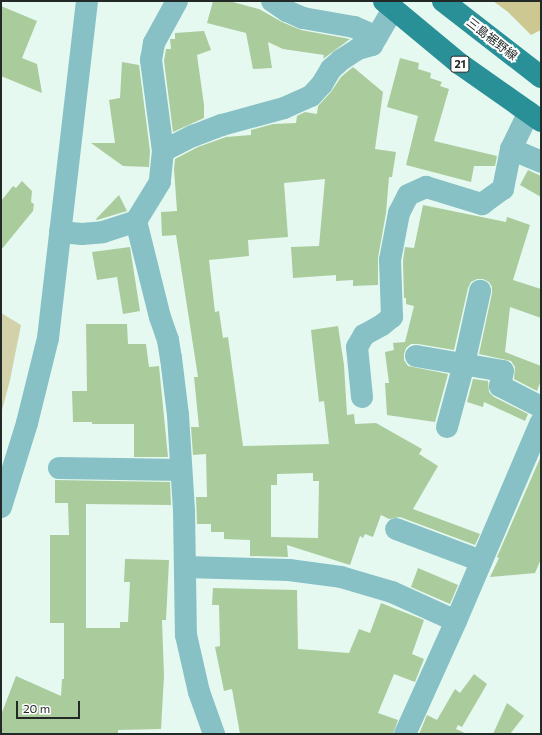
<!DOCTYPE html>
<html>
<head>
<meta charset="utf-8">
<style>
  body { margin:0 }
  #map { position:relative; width:542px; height:735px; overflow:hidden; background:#e5f9f1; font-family:Commissioner,"Noto Sans JP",sans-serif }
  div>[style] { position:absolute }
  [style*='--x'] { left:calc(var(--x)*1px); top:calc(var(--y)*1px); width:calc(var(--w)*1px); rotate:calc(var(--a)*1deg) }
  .green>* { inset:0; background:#d3d1aa }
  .forest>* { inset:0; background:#cdc891 }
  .building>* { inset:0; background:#aacb9c }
  .minor>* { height:22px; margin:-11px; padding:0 11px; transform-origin:11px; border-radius:11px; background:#87c1c5 }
  .major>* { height:22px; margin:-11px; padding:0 11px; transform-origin:11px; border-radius:11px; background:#2a9097 }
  span { translate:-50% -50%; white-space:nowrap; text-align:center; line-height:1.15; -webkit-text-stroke:4px #fff; paint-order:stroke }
  .shield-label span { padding:1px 3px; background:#fff; border:1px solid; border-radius:3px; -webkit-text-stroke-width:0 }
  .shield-label { font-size:11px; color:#222926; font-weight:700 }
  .street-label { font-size:12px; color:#222926 }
  .frame { position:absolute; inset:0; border:2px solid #222926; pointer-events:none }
  .scale { position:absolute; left:16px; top:701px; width:64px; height:18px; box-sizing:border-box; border:2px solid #222926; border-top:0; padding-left:5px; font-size:12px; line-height:14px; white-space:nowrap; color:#222926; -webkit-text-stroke:3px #fff; paint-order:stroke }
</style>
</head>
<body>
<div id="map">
  <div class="green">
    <div style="clip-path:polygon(1px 313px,21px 325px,10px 380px,1px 414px)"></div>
  </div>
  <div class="forest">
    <div style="clip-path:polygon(493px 1px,541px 1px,541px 30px,531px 35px,508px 12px)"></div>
  </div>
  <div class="building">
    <div style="clip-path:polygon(213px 1px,229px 1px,259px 9px,282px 22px,301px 30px,350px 39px,323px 59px,324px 55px,283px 49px,268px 42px,272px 68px,253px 69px,246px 33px,207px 23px)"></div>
    <div style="clip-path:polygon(1px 6px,37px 21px,22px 58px,37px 64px,42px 93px,1px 76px)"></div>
    <div style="clip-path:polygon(204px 31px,211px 50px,197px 55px,204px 105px,204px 118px,173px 132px,164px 61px,166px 49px,171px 49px,170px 39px,175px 39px,175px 33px)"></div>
    <div style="clip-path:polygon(400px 58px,419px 63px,418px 69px,431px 73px,430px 78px,442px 82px,440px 86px,449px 89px,434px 141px,497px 156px,495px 166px,474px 166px,471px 182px,406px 165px,418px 116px,387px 107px)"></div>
    <div style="clip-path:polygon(122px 62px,139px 65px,150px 151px,149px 167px,123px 166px,91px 143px,115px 143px,109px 100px,120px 98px)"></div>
    <div style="clip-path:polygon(evenodd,353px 67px,383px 92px,375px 149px,396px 152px,392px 177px,389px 177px,386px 213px,378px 258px,378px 285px,353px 286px,353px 280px,336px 281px,336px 275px,293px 278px,291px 247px,319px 246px,325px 179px,284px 183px,288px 237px,248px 240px,249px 256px,209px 260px,215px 312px,219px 311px,223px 338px,228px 337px,243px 446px,329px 444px,324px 401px,319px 402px,311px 330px,338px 326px,344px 365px,347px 415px,354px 414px,355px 424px,376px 423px,422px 449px,419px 454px,438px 466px,413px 509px,480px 534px,475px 545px,400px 517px,389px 519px,381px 515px,373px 537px,365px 534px,363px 538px,360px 536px,350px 565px,287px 545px,288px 557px,250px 556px,250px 540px,224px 539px,224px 532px,211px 532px,211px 524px,197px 524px,196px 497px,207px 497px,206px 454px,193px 455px,191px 427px,199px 427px,194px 377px,198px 377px,176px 235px,162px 236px,161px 212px,177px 211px,174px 169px,175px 159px,198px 147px,226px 137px,251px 135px,251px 130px,273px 124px,296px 123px,297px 116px,305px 112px,317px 114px,318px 106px,331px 92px,341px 77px,353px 67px,313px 473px,313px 481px,319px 481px,318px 538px,271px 537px,271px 485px,277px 485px,277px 474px,313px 473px)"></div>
    <div style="clip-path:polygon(528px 170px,541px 176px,541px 197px,520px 185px)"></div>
    <div style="clip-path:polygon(22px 181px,32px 191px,31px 202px,34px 204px,33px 211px,1px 250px,1px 201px,13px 186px,16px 188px)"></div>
    <div style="clip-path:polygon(119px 195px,127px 211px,97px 220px,96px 219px)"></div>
    <div style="clip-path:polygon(423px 205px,506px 222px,507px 217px,530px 225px,513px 280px,541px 289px,541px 318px,510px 307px,505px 352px,541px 366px,541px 380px,537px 391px,514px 379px,515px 367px,511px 361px,479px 354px,492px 293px,492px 287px,489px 282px,483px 279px,477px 279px,471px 282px,468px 288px,454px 350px,418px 344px,411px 344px,406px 348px,404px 354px,404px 360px,408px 366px,448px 374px,435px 422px,387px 415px,385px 383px,389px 383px,385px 352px,394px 350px,393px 343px,405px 342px,414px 306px,406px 304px,406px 298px,404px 298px,403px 261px,405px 247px,414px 248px)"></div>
    <div style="clip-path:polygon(130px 247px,140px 311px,123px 314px,117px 277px,97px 280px,92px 252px)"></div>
    <div style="clip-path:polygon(86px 324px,127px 324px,128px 344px,146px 344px,149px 367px,159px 366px,168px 457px,134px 457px,134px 424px,92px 424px,92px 422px,73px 422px,72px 391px,87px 391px)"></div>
    <div style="clip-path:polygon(473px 379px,488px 381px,489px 392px,494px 397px,528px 414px,525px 421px,484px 402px,483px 407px,467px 402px)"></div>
    <div style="clip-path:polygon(541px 456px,541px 559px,535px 573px,490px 577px,499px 558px,497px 557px)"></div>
    <div style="clip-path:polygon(55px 480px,170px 482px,171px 505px,86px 504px,86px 628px,120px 628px,120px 622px,128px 622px,130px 582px,124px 582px,125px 559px,169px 560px,166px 620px,162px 620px,164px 676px,161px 729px,118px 730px,118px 734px,1px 734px,1px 715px,16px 676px,61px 696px,62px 679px,64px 679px,64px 623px,50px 623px,50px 535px,69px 535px,68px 503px,55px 503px)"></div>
    <div style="clip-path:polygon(418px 568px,458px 585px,450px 604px,411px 587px)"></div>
    <div style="clip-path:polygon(213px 588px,297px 590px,298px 649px,349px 653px,359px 629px,370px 633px,381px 603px,424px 620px,412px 654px,424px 659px,415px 682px,394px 674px,378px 713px,398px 720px,393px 734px,240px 734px,232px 689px,224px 691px,215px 647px,220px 646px,219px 605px,212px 605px)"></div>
    <div style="clip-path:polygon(474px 674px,487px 684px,462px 727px,458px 725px,456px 729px,467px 734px,419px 734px,427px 715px,437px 720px,455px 689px,460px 693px)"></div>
    <div style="clip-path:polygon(507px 703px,524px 716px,510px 734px,493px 734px)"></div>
  </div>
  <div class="minor">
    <div style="--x:177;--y:1;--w:48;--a:118.7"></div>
    <div style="--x:154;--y:43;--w:17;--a:100"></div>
    <div style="--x:151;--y:60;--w:92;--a:82.5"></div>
    <div style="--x:163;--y:151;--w:31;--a:96"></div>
    <div style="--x:160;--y:182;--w:46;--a:121.6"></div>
    <div style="--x:136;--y:221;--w:99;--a:76"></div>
    <div style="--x:160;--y:317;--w:24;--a:71"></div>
    <div style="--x:168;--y:340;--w:18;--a:81"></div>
    <div style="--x:171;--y:358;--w:57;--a:83"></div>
    <div style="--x:178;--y:415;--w:96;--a:86.4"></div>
    <div style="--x:184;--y:511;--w:124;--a:89.1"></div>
    <div style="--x:186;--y:635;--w:58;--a:77.2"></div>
    <div style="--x:199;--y:692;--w:45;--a:70.3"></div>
    <div style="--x:272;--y:1;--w:18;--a:34"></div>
    <div style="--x:287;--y:11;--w:17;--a:24"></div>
    <div style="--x:303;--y:18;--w:52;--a:10"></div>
    <div style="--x:354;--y:27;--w:25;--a:23"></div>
    <div style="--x:511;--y:149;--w:33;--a:23"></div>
    <div style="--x:163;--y:151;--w:34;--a:-27"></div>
    <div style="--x:193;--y:136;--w:31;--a:-21"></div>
    <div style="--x:222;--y:125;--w:64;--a:-15.3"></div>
    <div style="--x:284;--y:108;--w:30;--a:-24"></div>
    <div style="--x:311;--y:96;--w:16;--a:-47"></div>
    <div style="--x:322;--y:84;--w:17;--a:-59"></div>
    <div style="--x:331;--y:69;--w:13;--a:-42"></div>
    <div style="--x:341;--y:60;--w:20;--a:-33"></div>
    <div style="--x:358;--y:49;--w:15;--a:-16"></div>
    <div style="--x:372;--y:45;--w:42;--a:-59.7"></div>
    <div style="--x:60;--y:232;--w:22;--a:5"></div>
    <div style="--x:82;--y:234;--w:21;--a:-5"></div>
    <div style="--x:103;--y:232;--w:35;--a:-18"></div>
    <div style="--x:416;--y:356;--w:88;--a:9.8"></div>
    <div style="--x:503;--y:371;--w:15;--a:101"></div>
    <div style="--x:500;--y:386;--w:46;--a:27.1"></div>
    <div style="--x:362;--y:397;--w:50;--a:-95.7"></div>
    <div style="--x:357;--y:347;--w:14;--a:-60"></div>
    <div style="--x:364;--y:335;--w:21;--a:-29"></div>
    <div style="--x:382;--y:325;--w:13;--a:-39"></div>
    <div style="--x:392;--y:317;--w:57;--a:-92"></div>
    <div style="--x:390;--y:260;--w:48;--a:-79.2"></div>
    <div style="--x:399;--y:213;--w:20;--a:-63"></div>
    <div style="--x:408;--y:195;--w:20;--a:-24"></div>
    <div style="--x:426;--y:187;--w:59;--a:16.9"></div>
    <div style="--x:482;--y:204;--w:26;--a:-36"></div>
    <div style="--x:503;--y:189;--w:41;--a:-78.7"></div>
    <div style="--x:511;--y:149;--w:41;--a:-64.1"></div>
    <div style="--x:447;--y:427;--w:65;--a:-74.9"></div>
    <div style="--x:464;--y:364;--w:75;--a:-77.6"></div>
    <div style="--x:59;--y:468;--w:122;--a:0.9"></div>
    <div style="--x:1;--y:507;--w:88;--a:-72.8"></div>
    <div style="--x:27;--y:423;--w:88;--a:-76.1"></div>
    <div style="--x:48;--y:338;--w:339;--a:-83.4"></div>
    <div style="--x:396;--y:529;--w:91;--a:20.6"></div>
    <div style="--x:185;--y:567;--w:104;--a:1.7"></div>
    <div style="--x:289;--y:570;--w:52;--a:7.7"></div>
    <div style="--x:341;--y:577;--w:53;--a:16.4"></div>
    <div style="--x:392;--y:592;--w:70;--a:24.4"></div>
    <div style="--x:405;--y:734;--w:124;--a:-65.7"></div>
    <div style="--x:456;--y:621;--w:216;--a:-66.9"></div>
  </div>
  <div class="major">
    <div style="--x:384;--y:1;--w:99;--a:39.7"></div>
    <div style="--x:460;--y:64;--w:99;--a:35.1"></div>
    <div style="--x:443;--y:1;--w:124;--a:37.8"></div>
  </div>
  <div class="shield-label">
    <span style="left:460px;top:64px">21</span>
  </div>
  <div class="street-label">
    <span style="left:492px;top:39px;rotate:38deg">三島裾野線</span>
  </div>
  <div class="frame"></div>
  <div class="scale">20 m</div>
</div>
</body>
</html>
